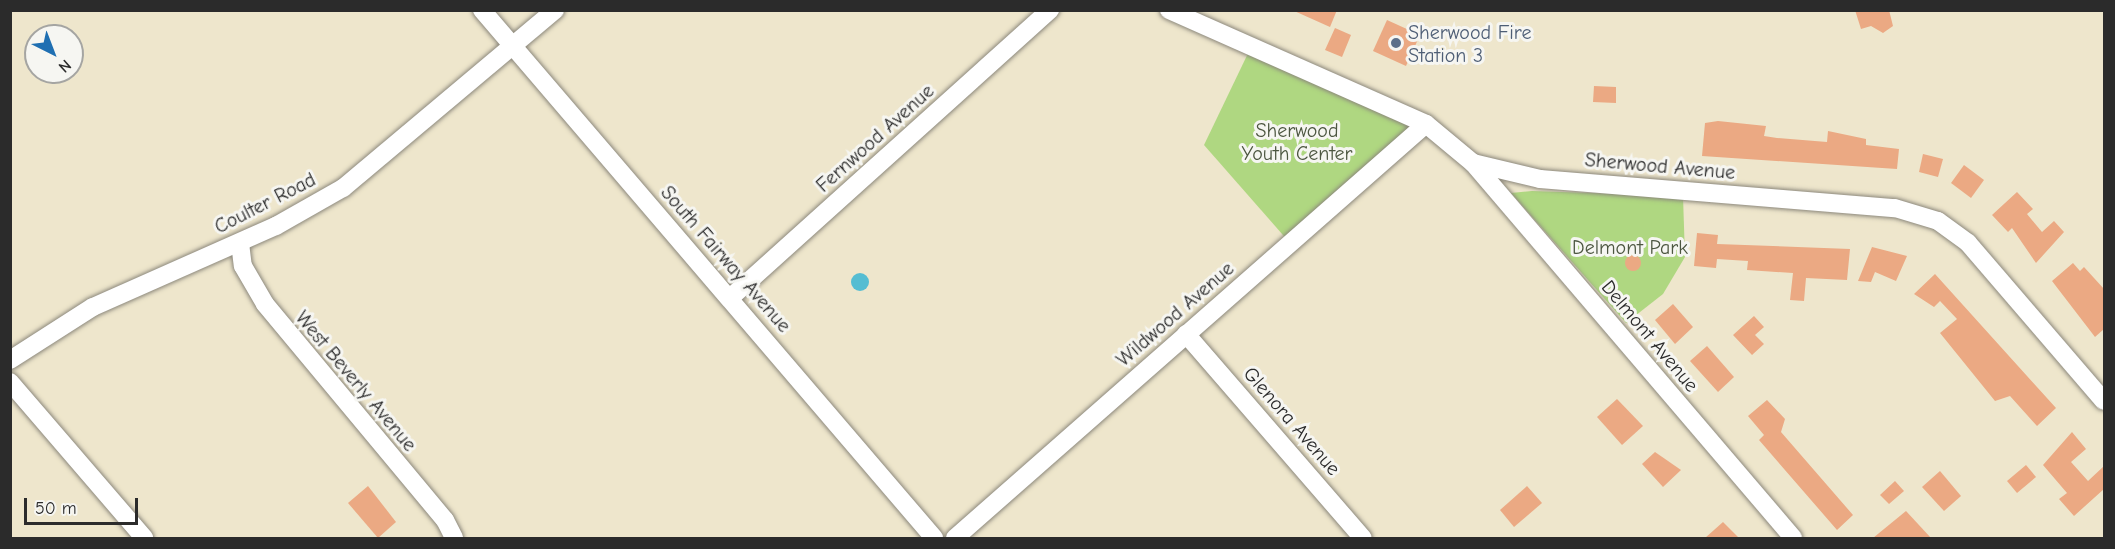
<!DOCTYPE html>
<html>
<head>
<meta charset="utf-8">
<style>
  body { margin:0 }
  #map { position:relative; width:2115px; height:549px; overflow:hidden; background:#eee6cc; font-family:"Comic Neue",sans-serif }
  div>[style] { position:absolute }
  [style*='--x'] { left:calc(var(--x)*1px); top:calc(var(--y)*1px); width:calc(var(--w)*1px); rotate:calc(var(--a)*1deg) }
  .green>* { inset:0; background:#afd781 }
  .water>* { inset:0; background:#55bdd2 }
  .round { border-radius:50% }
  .building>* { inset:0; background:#eba983 }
  .roads { filter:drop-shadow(0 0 2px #8c887c) drop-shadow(0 0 2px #8c887c) }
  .minor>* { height:18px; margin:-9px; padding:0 9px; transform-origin:9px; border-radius:9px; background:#fff }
  .dots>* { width:16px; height:16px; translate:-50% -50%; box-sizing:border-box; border:3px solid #f6f6f2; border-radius:50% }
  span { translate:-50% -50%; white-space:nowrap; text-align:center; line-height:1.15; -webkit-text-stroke:6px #f6f6f2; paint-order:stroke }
  .service-label { font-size:20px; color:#4e5e75 }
  .left { translate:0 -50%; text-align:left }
  .park-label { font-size:20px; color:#4c5640 }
  .street-label { font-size:20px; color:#2b2b2b }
  .frame { position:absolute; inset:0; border:12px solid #2b2b2b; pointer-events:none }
  .north { position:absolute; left:24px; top:24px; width:60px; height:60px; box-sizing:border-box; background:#f6f6f2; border:2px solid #a5a5a2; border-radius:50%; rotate:138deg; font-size:16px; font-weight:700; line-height:24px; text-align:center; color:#2b2b2b }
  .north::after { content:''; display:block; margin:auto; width:21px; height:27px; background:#1f6fb2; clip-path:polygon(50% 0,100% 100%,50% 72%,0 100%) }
  .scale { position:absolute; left:24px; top:498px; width:114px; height:27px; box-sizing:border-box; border:3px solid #2b2b2b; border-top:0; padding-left:8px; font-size:18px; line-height:21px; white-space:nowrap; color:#2b2b2b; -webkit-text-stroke:4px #f6f6f2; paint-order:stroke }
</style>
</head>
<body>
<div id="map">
  <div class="green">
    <div style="clip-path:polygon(1252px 45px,1426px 124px,1290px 243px,1204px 145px)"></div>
    <div style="clip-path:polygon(1532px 191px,1683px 196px,1685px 257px,1663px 294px,1626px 323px,1511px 193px)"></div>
  </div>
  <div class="water">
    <div class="round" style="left:851px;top:273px;width:18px;height:18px"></div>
  </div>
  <div class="building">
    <div style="clip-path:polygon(1292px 10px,1337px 10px,1330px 27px)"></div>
    <div style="clip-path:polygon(1855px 10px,1889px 10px,1893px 26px,1883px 33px,1871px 26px,1861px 29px)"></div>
    <div style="clip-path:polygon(1387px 20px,1420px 35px,1406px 66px,1373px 51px)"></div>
    <div style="clip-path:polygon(1335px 28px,1351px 35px,1342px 57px,1325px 50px)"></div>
    <div style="clip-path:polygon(1594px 86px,1616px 87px,1616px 103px,1593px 102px)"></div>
    <div style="clip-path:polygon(1718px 121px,1766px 126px,1764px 136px,1777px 138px,1827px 142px,1828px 131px,1866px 139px,1866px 145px,1899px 149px,1897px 169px,1702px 156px,1705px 123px)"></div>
    <div style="clip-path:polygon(1923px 154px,1943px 159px,1938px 177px,1919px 172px)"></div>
    <div style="clip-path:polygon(1964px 165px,1984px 180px,1971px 198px,1951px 183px)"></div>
    <div style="clip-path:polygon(2017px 192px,2033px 209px,2027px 214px,2042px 232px,2054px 221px,2064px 232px,2036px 263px,2012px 228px,2008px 232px,1992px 215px)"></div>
    <div style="clip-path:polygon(1697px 233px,1718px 235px,1717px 244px,1850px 249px,1847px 280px,1806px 278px,1804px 301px,1790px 300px,1793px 273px,1747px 270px,1748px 261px,1717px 259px,1716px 268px,1694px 266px)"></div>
    <div style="clip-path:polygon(1872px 247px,1907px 256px,1896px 281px,1875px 272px,1871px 282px,1858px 281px)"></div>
    <div class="round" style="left:1625px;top:255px;width:16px;height:16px"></div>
    <div style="clip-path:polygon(2073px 263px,2080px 271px,2084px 267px,2104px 289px,2104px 329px,2095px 337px,2052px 281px)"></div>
    <div style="clip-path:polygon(1935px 274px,2056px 408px,2037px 426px,2010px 396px,1995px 401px,1940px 333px,1957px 319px,1940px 301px,1934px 307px,1914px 294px)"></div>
    <div style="clip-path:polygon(1673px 304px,1693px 327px,1675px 344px,1655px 320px)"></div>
    <div style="clip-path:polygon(1754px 316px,1764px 327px,1755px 335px,1764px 344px,1752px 355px,1733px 335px)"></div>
    <div style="clip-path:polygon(1707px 346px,1734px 377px,1718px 392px,1690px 361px)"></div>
    <div style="clip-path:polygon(1617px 399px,1643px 426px,1622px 445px,1597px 417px)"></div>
    <div style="clip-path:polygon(1767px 400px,1785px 419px,1781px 432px,1853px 515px,1837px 530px,1759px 440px,1764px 435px,1748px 416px)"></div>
    <div style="clip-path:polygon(2072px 432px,2086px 449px,2071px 462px,2088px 481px,2104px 466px,2104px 489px,2074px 516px,2059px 499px,2067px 493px,2043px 465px)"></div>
    <div style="clip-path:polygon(1655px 452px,1681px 470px,1663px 487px,1642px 464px)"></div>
    <div style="clip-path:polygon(2026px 465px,2036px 477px,2017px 493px,2007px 481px)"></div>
    <div style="clip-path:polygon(1940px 471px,1961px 496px,1944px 511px,1922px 487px)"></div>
    <div style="clip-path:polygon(1895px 481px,1904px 491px,1889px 504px,1880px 495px)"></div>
    <div style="clip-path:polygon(368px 486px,396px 522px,378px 538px,348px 503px)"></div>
    <div style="clip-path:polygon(1527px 486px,1542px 503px,1514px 527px,1500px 510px)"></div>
    <div style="clip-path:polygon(1906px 511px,1931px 538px,1873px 538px)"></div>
    <div style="clip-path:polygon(1723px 522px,1739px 538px,1705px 538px)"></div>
  </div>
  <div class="roads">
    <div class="minor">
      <div style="--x:482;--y:10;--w:695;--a:49.43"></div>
      <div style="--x:1169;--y:10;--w:281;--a:23.9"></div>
      <div style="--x:1426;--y:124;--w:61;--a:39.7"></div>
      <div style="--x:1473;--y:163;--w:69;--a:13.4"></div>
      <div style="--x:1540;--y:179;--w:356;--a:4.7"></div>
      <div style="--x:1895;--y:208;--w:45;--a:16.8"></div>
      <div style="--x:1938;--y:221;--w:37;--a:36"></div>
      <div style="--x:1968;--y:243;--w:208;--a:49.3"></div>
      <div style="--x:1473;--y:163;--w:493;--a:49.5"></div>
      <div style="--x:240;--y:243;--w:23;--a:83"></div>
      <div style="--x:243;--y:266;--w:44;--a:59.9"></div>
      <div style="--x:265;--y:304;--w:281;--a:50.2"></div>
      <div style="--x:445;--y:520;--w:20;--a:63"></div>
      <div style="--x:730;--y:298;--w:431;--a:-42"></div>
      <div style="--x:1186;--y:334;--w:270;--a:49.1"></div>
      <div style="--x:10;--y:360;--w:98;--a:-32.6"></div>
      <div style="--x:93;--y:307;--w:200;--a:-23.9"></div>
      <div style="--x:276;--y:226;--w:77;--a:-29.6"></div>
      <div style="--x:343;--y:188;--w:277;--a:-40"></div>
      <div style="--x:10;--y:382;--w:206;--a:49.3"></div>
      <div style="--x:955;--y:538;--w:627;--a:-41.31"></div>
    </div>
  </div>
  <div class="dots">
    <div style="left:1396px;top:43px;background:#5c6f8a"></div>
  </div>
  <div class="service-label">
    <span class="left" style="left:1408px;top:44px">Sherwood Fire<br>Station 3</span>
  </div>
  <div class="park-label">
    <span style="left:1297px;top:142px">Sherwood<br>Youth Center</span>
    <span style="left:1630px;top:247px">Delmont Park</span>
  </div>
  <div class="street-label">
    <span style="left:875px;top:138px;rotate:-42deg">Fernwood Avenue</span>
    <span style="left:1660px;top:166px;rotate:5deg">Sherwood Avenue</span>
    <span style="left:265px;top:203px;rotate:-27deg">Coulter Road</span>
    <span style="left:726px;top:259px;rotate:49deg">South Fairway Avenue</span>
    <span style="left:1175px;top:314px;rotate:-41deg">Wildwood Avenue</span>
    <span style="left:1650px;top:336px;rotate:50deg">Delmont Avenue</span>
    <span style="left:356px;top:381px;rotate:50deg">West Beverly Avenue</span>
    <span style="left:1292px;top:421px;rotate:49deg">Glenora Avenue</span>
  </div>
  <div class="frame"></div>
  <div class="north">N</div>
  <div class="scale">50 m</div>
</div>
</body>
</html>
